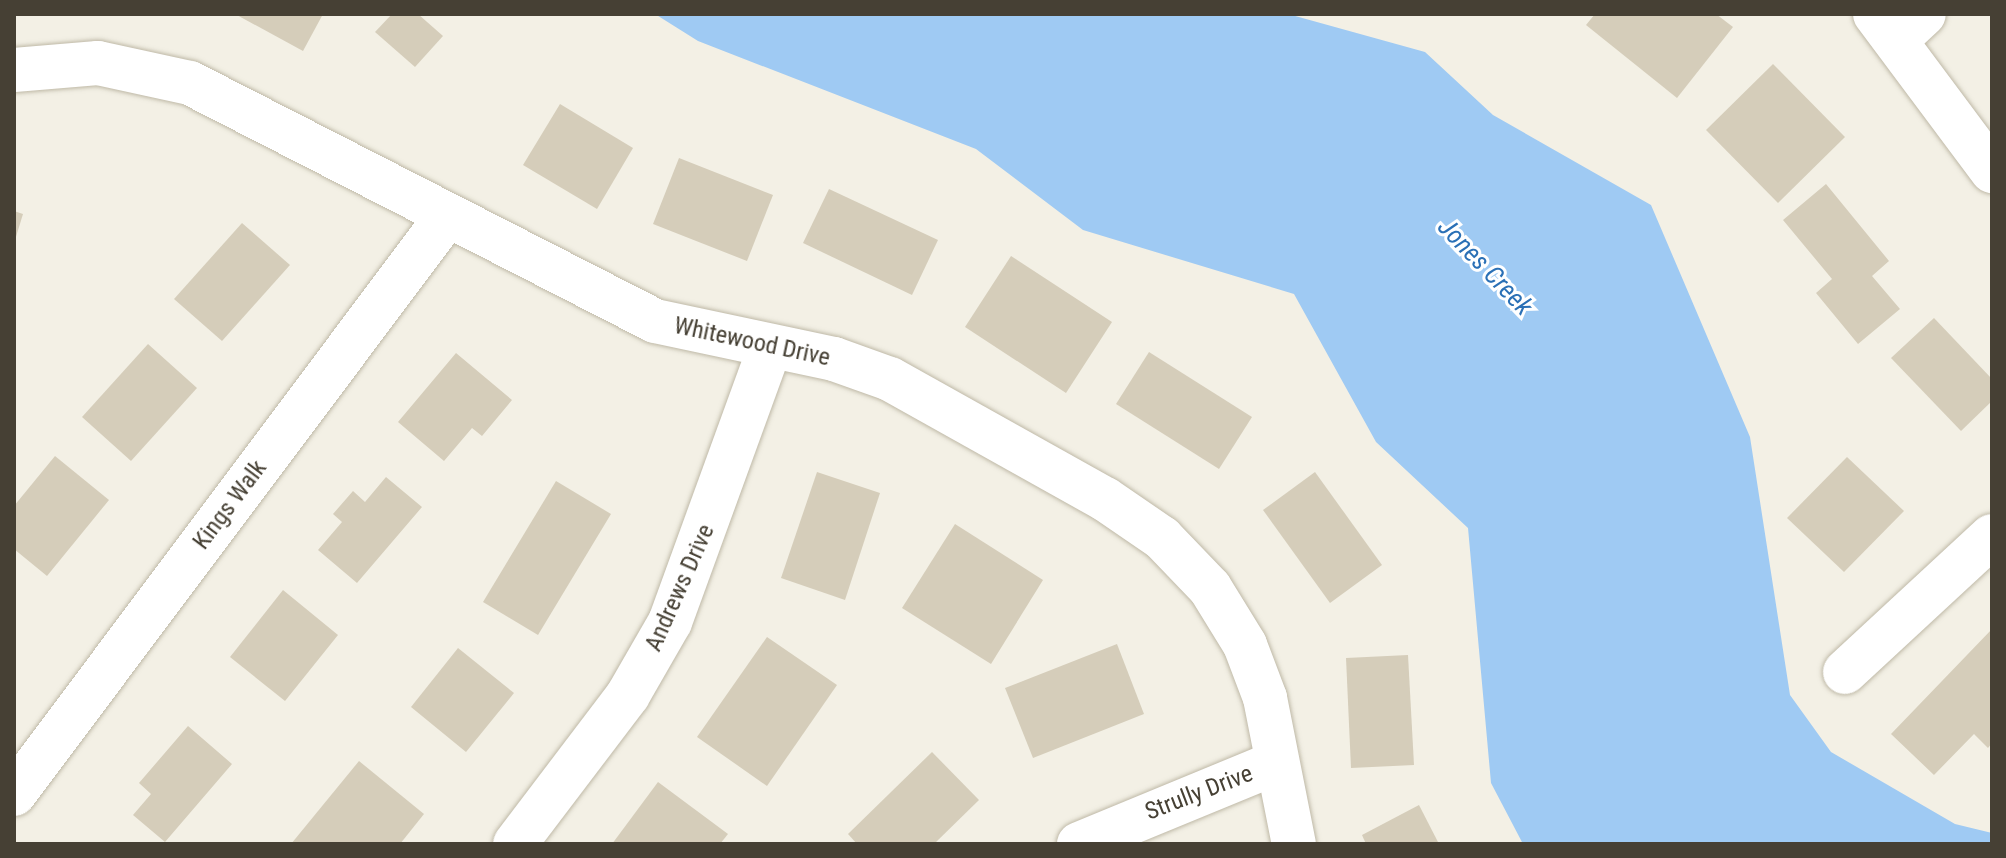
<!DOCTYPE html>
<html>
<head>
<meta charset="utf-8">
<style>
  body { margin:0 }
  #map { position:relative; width:2006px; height:858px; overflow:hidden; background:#f3f0e5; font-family:"Roboto Condensed",sans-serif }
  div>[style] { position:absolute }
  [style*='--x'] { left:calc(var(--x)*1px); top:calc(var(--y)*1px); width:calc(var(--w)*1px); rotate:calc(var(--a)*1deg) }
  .water>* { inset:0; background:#9fcaf3 }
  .building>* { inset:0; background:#d5cdba }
  .roads { filter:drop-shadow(0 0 2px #bfb9a7) drop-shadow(0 0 2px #bfb9a7) }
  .minor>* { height:44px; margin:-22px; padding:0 22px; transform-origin:22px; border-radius:22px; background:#fff }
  span { translate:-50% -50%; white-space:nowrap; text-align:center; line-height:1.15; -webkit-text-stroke:6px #fff; paint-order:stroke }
  .street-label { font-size:24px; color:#464034 }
  .water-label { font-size:26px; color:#2a70b6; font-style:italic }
  .frame { position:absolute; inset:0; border:16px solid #464034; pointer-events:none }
</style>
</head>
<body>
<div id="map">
  <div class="water">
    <div style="clip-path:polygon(655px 14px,1288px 14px,1425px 52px,1493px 115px,1651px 205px,1750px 437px,1790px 695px,1831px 752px,1955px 824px,1992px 833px,1992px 844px,1523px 844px,1491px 783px,1468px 528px,1376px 442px,1294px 294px,1083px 230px,976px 149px,698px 41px)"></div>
  </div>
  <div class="building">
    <div style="clip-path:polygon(235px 14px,323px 14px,303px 51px)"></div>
    <div style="clip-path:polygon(392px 14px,418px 14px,443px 36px,415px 67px,375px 32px)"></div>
    <div style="clip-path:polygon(1595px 14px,1716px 14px,1733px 27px,1677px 98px,1586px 25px)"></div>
    <div style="clip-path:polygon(1773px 64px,1845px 137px,1778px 203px,1706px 130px)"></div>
    <div style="clip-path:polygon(560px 104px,633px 148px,597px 209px,523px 165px)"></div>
    <div style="clip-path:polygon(679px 158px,773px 195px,747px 261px,653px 224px)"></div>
    <div style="clip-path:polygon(1826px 184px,1889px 261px,1872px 276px,1900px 309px,1858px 344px,1816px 293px,1832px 279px,1783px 220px)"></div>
    <div style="clip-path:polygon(829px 189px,938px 240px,912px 295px,803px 243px)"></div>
    <div style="clip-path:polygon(14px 211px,23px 214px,15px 240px,14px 240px)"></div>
    <div style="clip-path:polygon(242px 223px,290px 265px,222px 341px,174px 299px)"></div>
    <div style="clip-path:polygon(1011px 256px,1112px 322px,1066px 393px,965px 327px)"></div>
    <div style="clip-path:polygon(1934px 318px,1992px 379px,1992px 401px,1961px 431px,1891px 358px)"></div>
    <div style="clip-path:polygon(148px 344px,197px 388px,131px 461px,82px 417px)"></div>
    <div style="clip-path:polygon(1149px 352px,1252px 417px,1219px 469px,1116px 404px)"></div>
    <div style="clip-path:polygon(456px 353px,512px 400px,482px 436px,472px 428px,444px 461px,398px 422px)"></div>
    <div style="clip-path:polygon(55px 456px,109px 500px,47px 576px,14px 549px,14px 506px)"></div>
    <div style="clip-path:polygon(1847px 457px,1904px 511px,1844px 572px,1787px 518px)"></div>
    <div style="clip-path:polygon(817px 472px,880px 493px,845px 600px,781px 578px)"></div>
    <div style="clip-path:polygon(1315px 472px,1382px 565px,1330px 603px,1263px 510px)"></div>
    <div style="clip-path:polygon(386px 477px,422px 507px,357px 583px,318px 550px,342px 522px,333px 514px,353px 491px,365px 502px)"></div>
    <div style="clip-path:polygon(556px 481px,611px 514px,538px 635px,483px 602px)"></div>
    <div style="clip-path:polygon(955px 524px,1043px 580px,991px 664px,902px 608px)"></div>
    <div style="clip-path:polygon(283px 590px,338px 635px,285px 701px,230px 657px)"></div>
    <div style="clip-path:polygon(1992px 629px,1992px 743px,1988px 748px,1974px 734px,1934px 775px,1891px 734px)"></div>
    <div style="clip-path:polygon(767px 637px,837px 685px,767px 786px,697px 737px)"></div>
    <div style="clip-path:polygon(1117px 644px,1144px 714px,1033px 758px,1005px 688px)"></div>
    <div style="clip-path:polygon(458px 648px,514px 693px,466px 752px,411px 707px)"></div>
    <div style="clip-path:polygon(1408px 655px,1414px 765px,1351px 768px,1346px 658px)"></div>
    <div style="clip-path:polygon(188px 726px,232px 764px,165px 842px,133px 815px,151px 794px,139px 783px)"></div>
    <div style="clip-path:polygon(932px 752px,979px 800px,934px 844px,857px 844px,848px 834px)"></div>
    <div style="clip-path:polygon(359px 761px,424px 814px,400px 844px,291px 844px)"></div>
    <div style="clip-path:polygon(658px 782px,728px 834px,720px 844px,612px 844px)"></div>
    <div style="clip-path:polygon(1419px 805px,1439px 844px,1366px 844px,1362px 835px)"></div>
  </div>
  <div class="roads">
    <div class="minor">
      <div style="--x:1875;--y:14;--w:196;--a:53.3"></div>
      <div style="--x:1896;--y:40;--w:38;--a:-43"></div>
      <div style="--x:14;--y:70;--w:84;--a:-4.8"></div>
      <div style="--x:98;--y:63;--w:94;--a:12.3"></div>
      <div style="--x:190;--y:83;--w:522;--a:27.1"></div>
      <div style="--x:655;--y:321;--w:183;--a:12"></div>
      <div style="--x:834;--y:359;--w:59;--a:19.7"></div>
      <div style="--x:890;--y:379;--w:246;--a:29.2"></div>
      <div style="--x:1105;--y:499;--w:69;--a:34.4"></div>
      <div style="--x:1162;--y:538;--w:69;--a:46.2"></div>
      <div style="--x:1210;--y:588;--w:67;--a:58.4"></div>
      <div style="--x:1245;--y:645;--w:57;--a:69.3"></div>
      <div style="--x:1265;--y:698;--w:149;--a:78.8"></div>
      <div style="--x:1845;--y:672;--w:200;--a:-42.8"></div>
      <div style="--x:14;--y:794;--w:722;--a:-53.16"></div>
      <div style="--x:515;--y:844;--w:187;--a:-52.8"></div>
      <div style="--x:628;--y:695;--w:84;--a:-60.1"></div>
      <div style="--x:670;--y:622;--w:293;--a:-70"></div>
      <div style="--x:1079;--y:844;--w:213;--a:-22.4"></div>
    </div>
  </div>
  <div class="street-label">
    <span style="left:752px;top:342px;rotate:12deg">Whitewood Drive</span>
    <span style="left:230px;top:505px;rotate:-53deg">Kings Walk</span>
    <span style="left:680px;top:588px;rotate:-66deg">Andrews Drive</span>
    <span style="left:1199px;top:793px;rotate:-21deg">Strully Drive</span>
  </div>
  <div class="water-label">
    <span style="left:1485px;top:267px;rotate:46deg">Jones Creek</span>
  </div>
  <div class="frame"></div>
</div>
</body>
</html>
